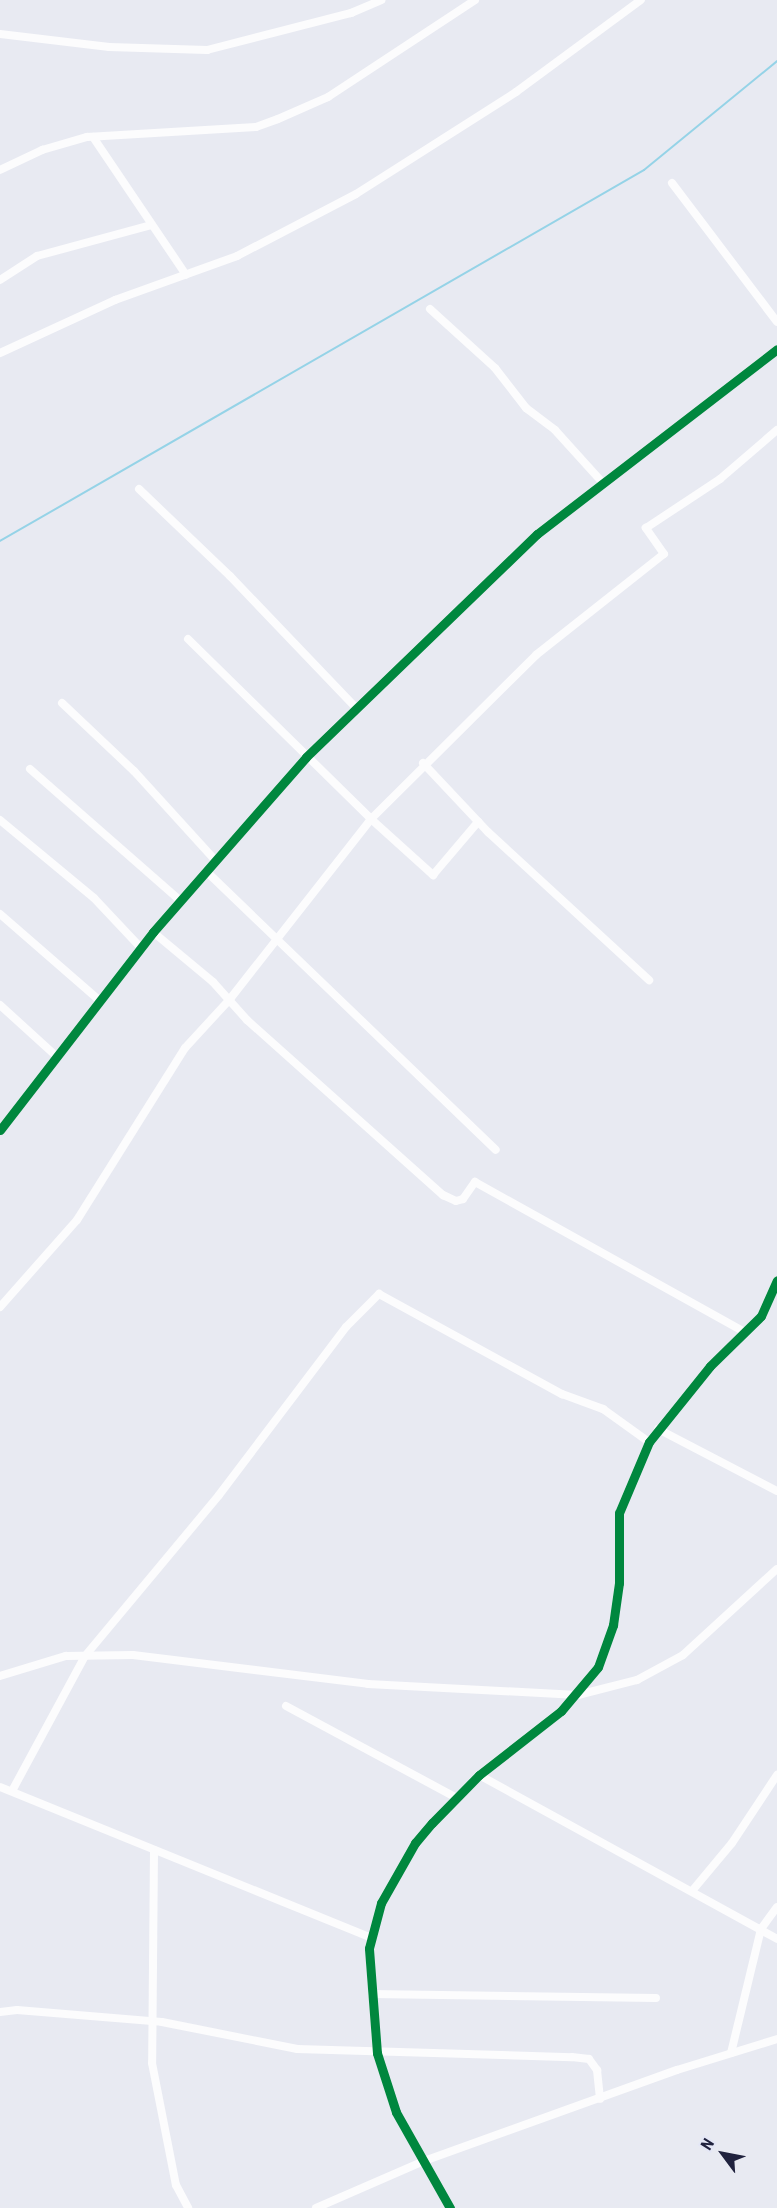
<!DOCTYPE html>
<html>
<head>
<meta charset="utf-8">
<style>
  body { margin:0 }
  #map { position:relative; width:777px; height:2208px; overflow:hidden; background:#e8eaf2; font-family:"Roboto Condensed",sans-serif }
  div>[style] { position:absolute }
  [style*='--x'] { left:calc(var(--x)*1px); top:calc(var(--y)*1px); width:calc(var(--w)*1px); rotate:calc(var(--a)*1deg) }
  .stream>* { height:2px; margin:-1px; padding:0 1px; transform-origin:1px; border-radius:1px; background:#95d3e7 }
  .street>* { height:8px; margin:-4px; padding:0 4px; transform-origin:4px; border-radius:4px; background:#fcfcfd }
  .cycleway>* { height:9px; margin:-4.5px; padding:0 4.5px; transform-origin:4.5px; border-radius:4.5px; background:#00873e }
  span { translate:-50% -50%; white-space:nowrap; text-align:center; line-height:1.15; -webkit-text-stroke:4.5px #e4e7f6; paint-order:stroke }
  .north { position:absolute; left:693px; top:2124px; width:60px; height:60px; -webkit-text-stroke:4px #e4e7f6; paint-order:stroke; rotate:302deg; font-size:16px; font-weight:700; line-height:24px; text-align:center; color:#20223e }
  .north::after { content:''; display:block; margin:auto; width:21px; height:27px; background:#20223e; clip-path:polygon(50% 0,100% 100%,50% 72%,0 100%) }
</style>
</head>
<body>
<div id="map">
  <div class="stream">
    <div style="--x:0;--y:541;--w:743;--a:-29.95"></div>
    <div style="--x:644;--y:170;--w:172;--a:-39.3"></div>
  </div>
  <div class="street">
    <div style="--x:0;--y:34;--w:110;--a:6.8"></div>
    <div style="--x:109;--y:47;--w:98;--a:1.8"></div>
    <div style="--x:207;--y:50;--w:149;--a:-14.4"></div>
    <div style="--x:351;--y:13;--w:33;--a:-23"></div>
    <div style="--x:93;--y:137;--w:166;--a:56"></div>
    <div style="--x:0;--y:170;--w:47;--a:-25.5"></div>
    <div style="--x:42;--y:150;--w:47;--a:-16.1"></div>
    <div style="--x:87;--y:137;--w:169;--a:-3.4"></div>
    <div style="--x:256;--y:127;--w:23;--a:-20"></div>
    <div style="--x:278;--y:119;--w:55;--a:-23.7"></div>
    <div style="--x:328;--y:97;--w:176;--a:-33.4"></div>
    <div style="--x:672;--y:183;--w:174;--a:52.9"></div>
    <div style="--x:0;--y:280;--w:44;--a:-33"></div>
    <div style="--x:37;--y:256;--w:118;--a:-15.2"></div>
    <div style="--x:430;--y:309;--w:88;--a:42.2"></div>
    <div style="--x:495;--y:368;--w:51;--a:52.2"></div>
    <div style="--x:526;--y:408;--w:36;--a:37"></div>
    <div style="--x:555;--y:430;--w:70;--a:47.9"></div>
    <div style="--x:0;--y:353;--w:127;--a:-24.7"></div>
    <div style="--x:115;--y:300;--w:130;--a:-19.8"></div>
    <div style="--x:237;--y:256;--w:134;--a:-27.5"></div>
    <div style="--x:356;--y:194;--w:190;--a:-32.5"></div>
    <div style="--x:516;--y:92;--w:155;--a:-36.4"></div>
    <div style="--x:139;--y:489;--w:126;--a:43.7"></div>
    <div style="--x:230;--y:576;--w:184;--a:46.3"></div>
    <div style="--x:188;--y:639;--w:257;--a:44.5"></div>
    <div style="--x:371;--y:819;--w:233;--a:-44.8"></div>
    <div style="--x:536;--y:655;--w:163;--a:-38.3"></div>
    <div style="--x:664;--y:554;--w:32;--a:-125"></div>
    <div style="--x:646;--y:528;--w:89;--a:-33.5"></div>
    <div style="--x:720;--y:479;--w:75;--a:-40.7"></div>
    <div style="--x:62;--y:703;--w:99;--a:43.4"></div>
    <div style="--x:134;--y:771;--w:120;--a:47.7"></div>
    <div style="--x:423;--y:763;--w:95;--a:46.7"></div>
    <div style="--x:488;--y:832;--w:219;--a:42.6"></div>
    <div style="--x:30;--y:769;--w:201;--a:41.2"></div>
    <div style="--x:0;--y:820;--w:122;--a:39.7"></div>
    <div style="--x:94;--y:898;--w:70;--a:46.7"></div>
    <div style="--x:206;--y:871;--w:402;--a:43.9"></div>
    <div style="--x:0;--y:914;--w:133;--a:41"></div>
    <div style="--x:153;--y:932;--w:78;--a:39.8"></div>
    <div style="--x:213;--y:982;--w:51;--a:48.2"></div>
    <div style="--x:247;--y:1020;--w:263;--a:41.8"></div>
    <div style="--x:443;--y:1195;--w:14;--a:25"></div>
    <div style="--x:456;--y:1201;--w:7;--a:-16"></div>
    <div style="--x:463;--y:1199;--w:21;--a:-55"></div>
    <div style="--x:475;--y:1182;--w:308;--a:29.1"></div>
    <div style="--x:0;--y:1005;--w:76;--a:42.3"></div>
    <div style="--x:0;--y:1130;--w:250;--a:-52.3"></div>
    <div style="--x:153;--y:932;--w:232;--a:-48.8"></div>
    <div style="--x:306;--y:757;--w:321;--a:-44"></div>
    <div style="--x:537;--y:534;--w:303;--a:-37.6"></div>
    <div style="--x:0;--y:1307;--w:116;--a:-48.5"></div>
    <div style="--x:77;--y:1220;--w:203;--a:-57.9"></div>
    <div style="--x:185;--y:1048;--w:67;--a:-47.4"></div>
    <div style="--x:230;--y:999;--w:229;--a:-51.9"></div>
    <div style="--x:371;--y:819;--w:84;--a:42.1"></div>
    <div style="--x:433;--y:875;--w:70;--a:-49.7"></div>
    <div style="--x:658;--y:1429;--w:134;--a:27.5"></div>
    <div style="--x:0;--y:1676;--w:69;--a:-16.9"></div>
    <div style="--x:66;--y:1656;--w:67;--a:-0.9"></div>
    <div style="--x:133;--y:1655;--w:237;--a:7"></div>
    <div style="--x:368;--y:1684;--w:210;--a:3"></div>
    <div style="--x:578;--y:1695;--w:61;--a:-14.3"></div>
    <div style="--x:637;--y:1680;--w:52;--a:-28.5"></div>
    <div style="--x:683;--y:1655;--w:127;--a:-42.5"></div>
    <div style="--x:286;--y:1706;--w:194;--a:28.3"></div>
    <div style="--x:479;--y:1775;--w:340;--a:28.8"></div>
    <div style="--x:0;--y:1787;--w:399;--a:22.1"></div>
    <div style="--x:12;--y:1791;--w:153;--a:-61.6"></div>
    <div style="--x:85;--y:1656;--w:209;--a:-50.2"></div>
    <div style="--x:219;--y:1495;--w:211;--a:-52.9"></div>
    <div style="--x:346;--y:1327;--w:47;--a:-45"></div>
    <div style="--x:379;--y:1294;--w:209;--a:28.7"></div>
    <div style="--x:562;--y:1394;--w:44;--a:20.1"></div>
    <div style="--x:603;--y:1409;--w:57;--a:35.7"></div>
    <div style="--x:154;--y:1850;--w:213;--a:90.5"></div>
    <div style="--x:152;--y:2063;--w:124;--a:78.9"></div>
    <div style="--x:176;--y:2185;--w:26;--a:62"></div>
    <div style="--x:692;--y:1891;--w:62;--a:-50.2"></div>
    <div style="--x:732;--y:1843;--w:82;--a:-56.5"></div>
    <div style="--x:372;--y:1994;--w:284;--a:0.8"></div>
    <div style="--x:0;--y:2012;--w:17;--a:-7"></div>
    <div style="--x:17;--y:2010;--w:145;--a:4.7"></div>
    <div style="--x:162;--y:2022;--w:138;--a:11.3"></div>
    <div style="--x:297;--y:2049;--w:275;--a:1.7"></div>
    <div style="--x:572;--y:2057;--w:17;--a:7"></div>
    <div style="--x:589;--y:2059;--w:14;--a:54"></div>
    <div style="--x:597;--y:2070;--w:29;--a:84"></div>
    <div style="--x:731;--y:2053;--w:128;--a:-76.4"></div>
    <div style="--x:761;--y:1929;--w:27;--a:-54"></div>
    <div style="--x:316;--y:2208;--w:118;--a:-23.5"></div>
    <div style="--x:424;--y:2161;--w:269;--a:-19.8"></div>
    <div style="--x:677;--y:2070;--w:105;--a:-17.2"></div>
    <div style="--x:450;--y:2208;--w:110;--a:-119.4"></div>
    <div style="--x:396;--y:2112;--w:62;--a:-107.9"></div>
    <div style="--x:377;--y:2053;--w:105;--a:-94.4"></div>
    <div style="--x:369;--y:1948;--w:47;--a:-75.1"></div>
    <div style="--x:381;--y:1903;--w:69;--a:-60.5"></div>
    <div style="--x:415;--y:1843;--w:26;--a:-50"></div>
    <div style="--x:432;--y:1823;--w:67;--a:-45.6"></div>
    <div style="--x:479;--y:1775;--w:104;--a:-38"></div>
    <div style="--x:561;--y:1711;--w:57;--a:-49.9"></div>
    <div style="--x:598;--y:1667;--w:45;--a:-70.3"></div>
    <div style="--x:613;--y:1625;--w:42;--a:-81.9"></div>
    <div style="--x:619;--y:1583;--w:70;--a:-90"></div>
    <div style="--x:619;--y:1513;--w:77;--a:-67.1"></div>
    <div style="--x:649;--y:1442;--w:97;--a:-51.2"></div>
    <div style="--x:710;--y:1366;--w:71;--a:-44.4"></div>
    <div style="--x:761;--y:1316;--w:39;--a:-66"></div>
  </div>
  <div class="cycleway">
    <div style="--x:0;--y:1130;--w:250;--a:-52.3"></div>
    <div style="--x:153;--y:932;--w:232;--a:-48.8"></div>
    <div style="--x:306;--y:757;--w:321;--a:-44"></div>
    <div style="--x:537;--y:534;--w:303;--a:-37.6"></div>
    <div style="--x:450;--y:2208;--w:110;--a:-119.4"></div>
    <div style="--x:396;--y:2112;--w:62;--a:-107.9"></div>
    <div style="--x:377;--y:2053;--w:105;--a:-94.4"></div>
    <div style="--x:369;--y:1948;--w:47;--a:-75.1"></div>
    <div style="--x:381;--y:1903;--w:69;--a:-60.5"></div>
    <div style="--x:415;--y:1843;--w:26;--a:-50"></div>
    <div style="--x:432;--y:1823;--w:67;--a:-45.6"></div>
    <div style="--x:479;--y:1775;--w:104;--a:-38"></div>
    <div style="--x:561;--y:1711;--w:57;--a:-49.9"></div>
    <div style="--x:598;--y:1667;--w:45;--a:-70.3"></div>
    <div style="--x:613;--y:1625;--w:42;--a:-81.9"></div>
    <div style="--x:619;--y:1583;--w:70;--a:-90"></div>
    <div style="--x:619;--y:1513;--w:77;--a:-67.1"></div>
    <div style="--x:649;--y:1442;--w:97;--a:-51.2"></div>
    <div style="--x:710;--y:1366;--w:71;--a:-44.4"></div>
    <div style="--x:761;--y:1316;--w:39;--a:-66"></div>
  </div>
  <div class="north">N</div>
</div>
</body>
</html>
